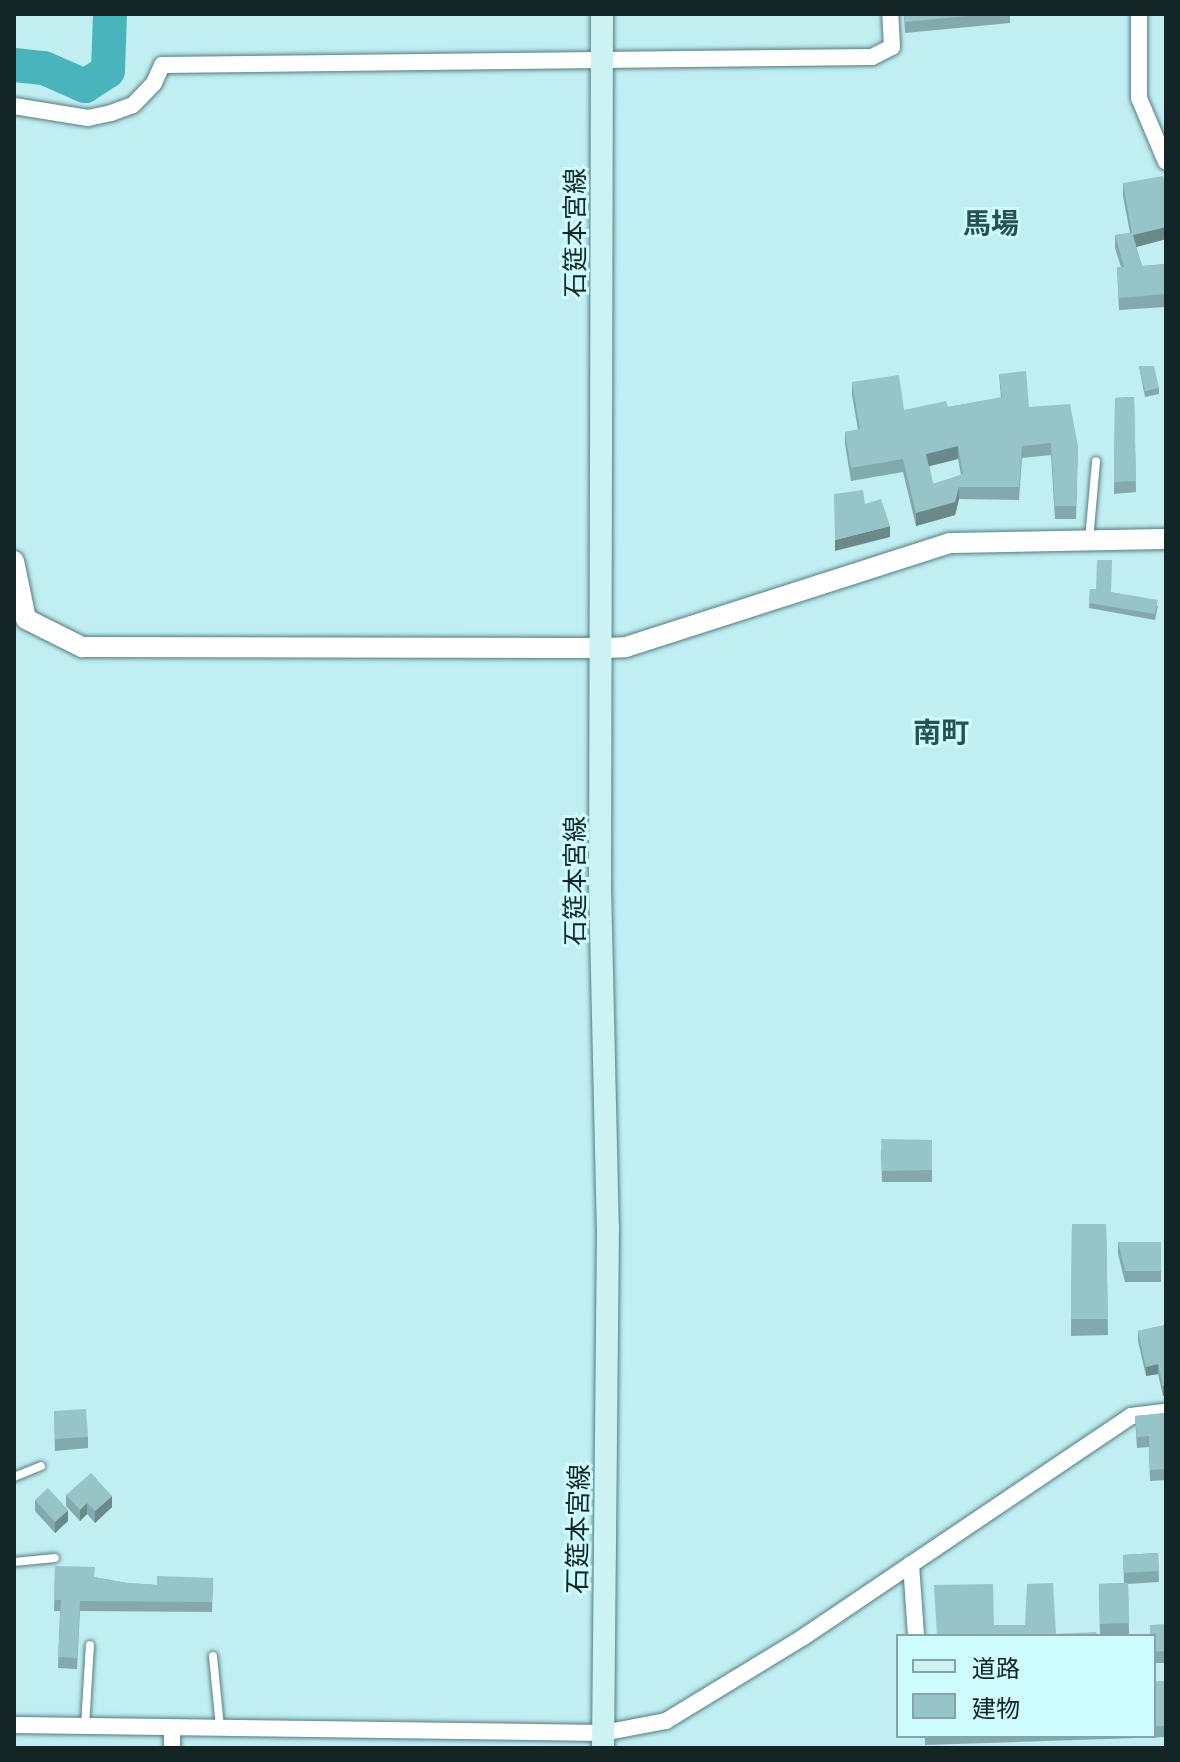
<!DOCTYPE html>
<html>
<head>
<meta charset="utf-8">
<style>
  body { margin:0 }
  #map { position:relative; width:1180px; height:1762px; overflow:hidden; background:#c0eef1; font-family:Barlow,"Noto Sans JP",sans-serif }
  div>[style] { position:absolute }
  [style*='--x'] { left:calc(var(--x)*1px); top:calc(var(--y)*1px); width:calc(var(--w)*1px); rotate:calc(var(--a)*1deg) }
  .river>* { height:34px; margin:-17px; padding:0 17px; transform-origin:17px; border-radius:17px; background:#49b4bc }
  .roads { filter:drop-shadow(0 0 2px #537d80) drop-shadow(0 0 2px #537d80) }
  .service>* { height:8px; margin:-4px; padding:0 4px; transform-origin:4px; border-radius:4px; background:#fff }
  .minor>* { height:16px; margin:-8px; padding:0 8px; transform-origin:8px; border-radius:8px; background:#fff }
  .tertiary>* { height:20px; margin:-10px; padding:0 10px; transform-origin:10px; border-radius:10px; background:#fff }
  .secondary>* { height:22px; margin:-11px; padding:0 11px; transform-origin:11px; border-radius:11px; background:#cdf2f4 }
  .wall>* { inset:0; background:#82a9ab }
  .shaded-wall>* { inset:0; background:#6a898b }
  .building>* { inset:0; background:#97c4c7 }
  span { translate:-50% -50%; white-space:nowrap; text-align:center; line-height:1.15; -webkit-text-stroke:6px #cdfbfe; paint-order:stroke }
  .street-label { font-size:26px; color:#142526 }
  .neighbourhood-label { font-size:28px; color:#285155; font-weight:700 }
  .frame { position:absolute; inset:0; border:16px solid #142526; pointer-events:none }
  .legend { position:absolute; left:896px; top:1634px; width:260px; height:104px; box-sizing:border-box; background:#cdfbfe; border:2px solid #83a5a8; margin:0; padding:10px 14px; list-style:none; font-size:24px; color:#142526 }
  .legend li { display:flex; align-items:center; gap:16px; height:40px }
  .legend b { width:40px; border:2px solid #83a5a8 }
</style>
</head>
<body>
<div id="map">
  <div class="river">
    <div style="--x:14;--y:65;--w:30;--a:6"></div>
    <div style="--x:44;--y:68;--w:45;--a:23.7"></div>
    <div style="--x:85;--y:86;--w:27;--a:-33"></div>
    <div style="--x:108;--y:71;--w:57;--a:-88"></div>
  </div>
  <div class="roads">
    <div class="service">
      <div style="--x:1089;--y:540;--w:79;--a:-84.9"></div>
      <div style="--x:14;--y:1477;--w:29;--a:-22"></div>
      <div style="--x:14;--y:1562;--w:41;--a:-5.6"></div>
      <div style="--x:213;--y:1656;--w:71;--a:84.4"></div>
      <div style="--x:85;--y:1726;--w:81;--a:-86.5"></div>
    </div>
    <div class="minor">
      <div style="--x:1139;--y:14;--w:84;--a:90"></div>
      <div style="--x:1139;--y:98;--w:69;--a:67.1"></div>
      <div style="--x:14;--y:106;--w:75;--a:9.2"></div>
      <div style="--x:88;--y:118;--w:24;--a:-12"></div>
      <div style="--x:111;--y:113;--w:23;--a:-20"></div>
      <div style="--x:133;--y:105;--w:30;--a:-46"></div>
      <div style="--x:154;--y:83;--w:20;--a:-66"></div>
      <div style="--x:162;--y:65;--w:710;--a:-0.65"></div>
      <div style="--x:872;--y:57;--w:22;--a:-27"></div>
      <div style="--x:892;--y:47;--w:33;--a:-93"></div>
      <div style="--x:911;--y:1564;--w:72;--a:86"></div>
      <div style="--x:14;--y:1725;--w:589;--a:0.78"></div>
      <div style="--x:603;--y:1733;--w:64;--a:-10.8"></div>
      <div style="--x:666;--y:1721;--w:159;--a:-31.4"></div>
      <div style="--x:802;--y:1638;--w:397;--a:-34"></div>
      <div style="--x:1131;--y:1416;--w:35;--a:-7"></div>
      <div style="--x:172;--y:1748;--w:18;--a:-90"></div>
    </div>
    <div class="tertiary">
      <div style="--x:14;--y:561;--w:59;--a:78.3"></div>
      <div style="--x:26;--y:619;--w:63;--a:26.6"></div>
      <div style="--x:82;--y:647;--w:521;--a:0.11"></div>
      <div style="--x:603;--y:648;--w:23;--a:-2"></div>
      <div style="--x:626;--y:647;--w:340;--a:-17.8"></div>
      <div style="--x:950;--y:543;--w:216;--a:-1.1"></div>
    </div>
    <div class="secondary">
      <div style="--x:602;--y:14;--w:870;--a:90.13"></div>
      <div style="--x:600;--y:884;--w:343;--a:88.7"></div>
      <div style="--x:608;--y:1227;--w:521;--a:90.55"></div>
    </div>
  </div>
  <div class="wall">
    <div style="clip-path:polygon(904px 14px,1010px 14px,1010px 23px,905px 33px)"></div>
    <div style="clip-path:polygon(1123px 183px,1166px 190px,1166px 239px,1136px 247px,1142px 266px,1166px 264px,1166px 307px,1119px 310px,1117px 267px,1121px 267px,1115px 248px,1115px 235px,1130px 233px,1123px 196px)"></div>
    <div style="clip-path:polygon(1139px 366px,1159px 388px,1159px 394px,1145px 397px)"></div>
    <div style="clip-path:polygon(evenodd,999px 374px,1029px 407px,1078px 446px,1076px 519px,1055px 519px,1051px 455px,1022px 458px,1019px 500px,959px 499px,955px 515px,916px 526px,903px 472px,851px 481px,845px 444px,845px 432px,858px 430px,852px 395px,852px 382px,904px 410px,948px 407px,1001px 398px,999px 374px,958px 459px,961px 475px,933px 484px,929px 466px,958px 459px)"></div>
    <div style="clip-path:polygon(1134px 397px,1136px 492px,1114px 494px,1115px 398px)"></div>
    <div style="clip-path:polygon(1090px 589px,1111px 592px,1158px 606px,1155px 620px,1089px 608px)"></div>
    <div style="clip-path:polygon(932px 1140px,932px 1182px,882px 1182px,881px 1150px)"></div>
    <div style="clip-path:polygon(1072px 1224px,1106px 1224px,1108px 1335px,1071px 1336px)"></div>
    <div style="clip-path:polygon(1118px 1242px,1161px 1242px,1161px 1282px,1125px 1282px,1118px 1254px)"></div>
    <div style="clip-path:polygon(1165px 1325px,1163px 1396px,1158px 1374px,1146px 1376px,1138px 1341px,1138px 1331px)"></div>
    <div style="clip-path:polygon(54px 1411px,88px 1437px,88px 1448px,55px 1451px)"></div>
    <div style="clip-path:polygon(1166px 1413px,1166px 1480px,1150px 1481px,1149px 1447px,1137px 1448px,1135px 1416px)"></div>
    <div style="clip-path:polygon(66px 1495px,112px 1507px,95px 1523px,87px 1514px,80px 1521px,66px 1506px)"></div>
    <div style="clip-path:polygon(35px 1500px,68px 1521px,55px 1533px,35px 1511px)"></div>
    <div style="clip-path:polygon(1158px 1553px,1159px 1582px,1128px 1584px,1129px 1634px,1100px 1635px,1099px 1584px,1124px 1583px,1123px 1555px)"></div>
    <div style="clip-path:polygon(55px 1566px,94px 1577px,127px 1583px,157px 1585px,213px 1578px,212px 1612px,80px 1611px,77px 1669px,58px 1668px,60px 1611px,54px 1611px)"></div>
    <div style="clip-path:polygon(1166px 1624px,1166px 1663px,1154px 1663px,1154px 1636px)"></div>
    <div style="clip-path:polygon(1166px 1681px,1166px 1737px,925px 1745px,925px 1736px,1154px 1736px,1154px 1682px)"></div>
  </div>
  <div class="shaded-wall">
    <div style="clip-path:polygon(1166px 227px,1166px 239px,1133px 248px,1133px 235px)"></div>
    <div style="clip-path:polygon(958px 446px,958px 459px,926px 467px,926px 454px)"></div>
    <div style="clip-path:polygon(959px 487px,959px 499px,955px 515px,916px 526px,916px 513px)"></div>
    <div style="clip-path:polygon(890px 526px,890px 537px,835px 551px,835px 540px)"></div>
    <div style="clip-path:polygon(1158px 1364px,1158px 1374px,1146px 1376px,1146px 1367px)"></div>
    <div style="clip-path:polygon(1166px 1385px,1166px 1395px,1163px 1396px,1163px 1386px)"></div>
    <div style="clip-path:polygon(112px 1496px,112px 1507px,95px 1523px,95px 1511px)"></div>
    <div style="clip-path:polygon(87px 1503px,87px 1514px,80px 1521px,80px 1510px)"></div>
    <div style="clip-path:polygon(68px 1510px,68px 1521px,55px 1533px,55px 1522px)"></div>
  </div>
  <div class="building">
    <div style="clip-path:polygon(905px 14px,988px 14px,905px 22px)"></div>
    <div style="clip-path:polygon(1163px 176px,1166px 190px,1166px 227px,1133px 235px,1142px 266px,1166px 264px,1166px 294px,1119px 298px,1117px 267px,1124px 267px,1115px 235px,1132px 233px,1123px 183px)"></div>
    <div style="clip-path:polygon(1139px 366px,1154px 366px,1159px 388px,1145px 391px)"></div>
    <div style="clip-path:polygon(evenodd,1026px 371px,1029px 407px,1070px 404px,1078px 446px,1076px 506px,1055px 506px,1051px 443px,1022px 446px,1019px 487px,959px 487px,955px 502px,916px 513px,903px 459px,851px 468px,845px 432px,860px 429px,852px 382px,899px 375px,904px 410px,946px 401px,948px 407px,1002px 397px,999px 374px,1026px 371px,958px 446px,963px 474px,933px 484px,926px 454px,958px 446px)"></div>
    <div style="clip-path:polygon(1134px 397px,1136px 481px,1114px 482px,1115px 398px)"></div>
    <div style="clip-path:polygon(863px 490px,865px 504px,881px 499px,890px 526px,835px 540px,834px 494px)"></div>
    <div style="clip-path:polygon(1097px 560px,1112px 560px,1111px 592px,1158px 600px,1155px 614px,1089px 603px,1090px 589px,1096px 589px)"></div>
    <div style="clip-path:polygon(881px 1139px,932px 1140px,932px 1170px,882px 1171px)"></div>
    <div style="clip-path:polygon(1072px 1224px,1106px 1224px,1108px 1319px,1071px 1319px)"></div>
    <div style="clip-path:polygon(1118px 1242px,1161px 1242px,1161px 1271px,1125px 1271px)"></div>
    <div style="clip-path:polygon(1165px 1325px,1166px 1385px,1163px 1386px,1158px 1364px,1146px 1367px,1138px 1331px)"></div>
    <div style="clip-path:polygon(86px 1409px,88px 1437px,55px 1439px,54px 1411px)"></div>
    <div style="clip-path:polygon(1166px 1413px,1166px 1469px,1150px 1470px,1149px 1436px,1137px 1437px,1135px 1416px)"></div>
    <div style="clip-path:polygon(91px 1473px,112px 1496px,95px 1511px,87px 1503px,80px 1510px,66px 1495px)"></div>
    <div style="clip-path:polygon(48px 1488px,68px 1510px,55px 1522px,35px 1500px)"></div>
    <div style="clip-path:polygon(1158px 1553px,1159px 1571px,1124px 1573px,1123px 1555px)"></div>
    <div style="clip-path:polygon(55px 1566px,95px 1567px,94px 1577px,127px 1583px,157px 1585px,157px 1576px,213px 1578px,212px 1602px,80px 1601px,77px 1658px,58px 1657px,61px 1600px,54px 1600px)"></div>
    <div style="clip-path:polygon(1053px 1583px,1056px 1634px,1096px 1632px,1097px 1636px,937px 1636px,934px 1585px,993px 1584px,994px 1625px,1025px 1625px,1027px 1584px)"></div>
    <div style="clip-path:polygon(1128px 1583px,1129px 1623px,1100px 1624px,1099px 1584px)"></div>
    <div style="clip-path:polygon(1166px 1624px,1166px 1651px,1154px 1652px,1154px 1636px,1150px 1636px,1150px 1625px)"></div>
    <div style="clip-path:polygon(1166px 1681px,1166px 1726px,1154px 1726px,1154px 1682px)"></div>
  </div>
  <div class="street-label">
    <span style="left:574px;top:233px;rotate:-90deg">石筵本宮線</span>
    <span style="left:574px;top:881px;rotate:-90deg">石筵本宮線</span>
    <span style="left:577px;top:1529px;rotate:-89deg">石筵本宮線</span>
  </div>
  <div class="neighbourhood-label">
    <span style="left:991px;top:222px">馬場</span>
    <span style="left:941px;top:731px">南町</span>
  </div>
  <div class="frame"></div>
  <ul class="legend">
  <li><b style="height:10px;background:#cdf2f4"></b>道路</li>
  <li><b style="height:22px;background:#97c4c7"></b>建物</li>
  </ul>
</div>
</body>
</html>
